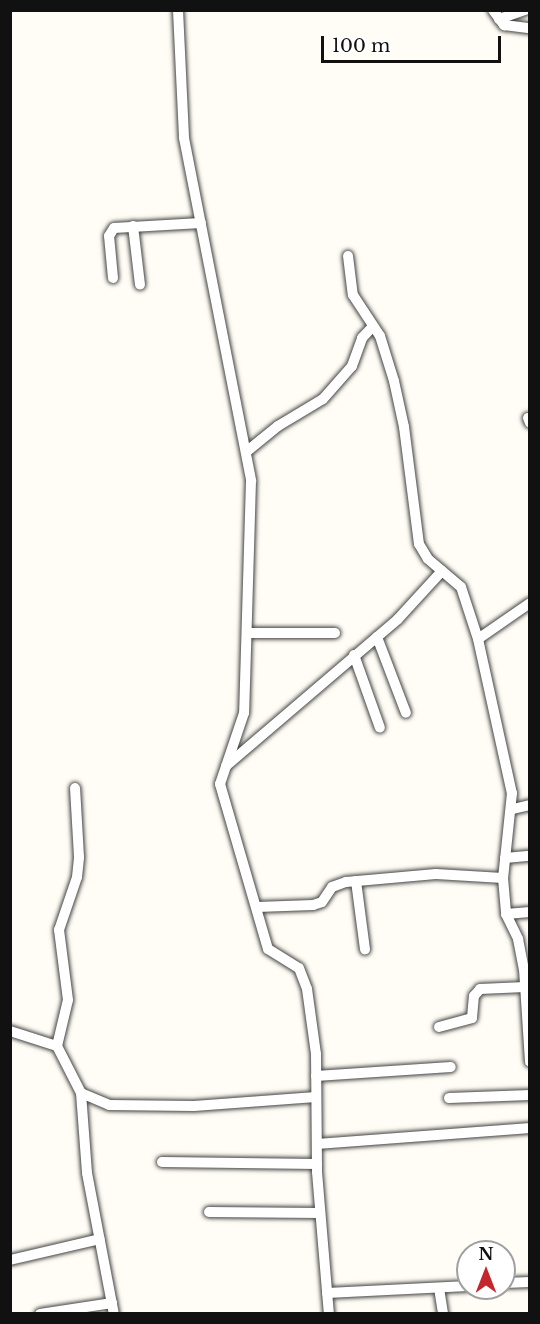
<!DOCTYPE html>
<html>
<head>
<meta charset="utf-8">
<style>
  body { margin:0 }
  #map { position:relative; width:540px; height:1324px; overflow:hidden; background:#fffdf5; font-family:"Libre Baskerville",serif }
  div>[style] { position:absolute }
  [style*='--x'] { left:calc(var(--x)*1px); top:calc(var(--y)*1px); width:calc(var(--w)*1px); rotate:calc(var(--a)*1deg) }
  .roads { filter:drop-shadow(0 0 2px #444) drop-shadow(0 0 2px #444) }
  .minor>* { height:10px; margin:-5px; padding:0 5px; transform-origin:5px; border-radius:5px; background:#fff }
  span { translate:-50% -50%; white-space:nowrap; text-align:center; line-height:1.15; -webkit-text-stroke:6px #fff; paint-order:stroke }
  .frame { position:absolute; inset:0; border:12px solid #111; pointer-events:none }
  .north { position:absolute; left:456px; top:1240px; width:60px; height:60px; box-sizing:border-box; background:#fff; border:2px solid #a0a0a0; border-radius:50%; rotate:0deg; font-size:16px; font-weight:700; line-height:24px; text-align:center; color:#111 }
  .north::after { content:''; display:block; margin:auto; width:21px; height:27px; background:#c4262e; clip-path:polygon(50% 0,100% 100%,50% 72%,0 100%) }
  .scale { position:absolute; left:321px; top:36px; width:180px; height:27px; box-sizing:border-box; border:3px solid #111; border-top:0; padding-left:8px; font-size:18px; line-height:21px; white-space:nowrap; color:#111; -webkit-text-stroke:4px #fff; paint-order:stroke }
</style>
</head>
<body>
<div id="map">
  <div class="roads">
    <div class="minor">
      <div style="--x:178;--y:10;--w:128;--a:87.3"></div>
      <div style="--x:184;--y:138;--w:349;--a:78.9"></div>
      <div style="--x:251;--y:481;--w:232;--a:91.7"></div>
      <div style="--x:244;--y:713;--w:75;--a:108.7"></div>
      <div style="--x:220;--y:784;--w:172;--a:73.8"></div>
      <div style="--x:268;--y:949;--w:36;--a:32"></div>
      <div style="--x:299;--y:968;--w:22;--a:69"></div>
      <div style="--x:307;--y:989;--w:66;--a:82.1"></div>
      <div style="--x:316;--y:1054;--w:118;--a:89.5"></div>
      <div style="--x:317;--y:1172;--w:143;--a:85.2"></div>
      <div style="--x:493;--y:10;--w:19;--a:54"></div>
      <div style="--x:504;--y:25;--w:26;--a:7"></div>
      <div style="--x:499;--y:19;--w:28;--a:-19"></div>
      <div style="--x:133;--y:226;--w:59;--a:83.2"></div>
      <div style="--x:348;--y:256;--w:39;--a:83"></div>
      <div style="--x:353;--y:295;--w:49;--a:56.6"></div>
      <div style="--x:380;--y:336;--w:47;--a:72.7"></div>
      <div style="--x:394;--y:381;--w:47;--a:77.7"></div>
      <div style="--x:404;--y:427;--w:118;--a:82.7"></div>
      <div style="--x:419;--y:544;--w:17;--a:59"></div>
      <div style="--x:428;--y:559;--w:43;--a:40.3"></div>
      <div style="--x:461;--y:587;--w:55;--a:71.9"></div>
      <div style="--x:113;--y:278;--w:42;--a:-95.4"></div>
      <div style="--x:109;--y:236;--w:9;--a:-58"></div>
      <div style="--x:114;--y:228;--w:87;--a:-3.3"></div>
      <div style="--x:528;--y:418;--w:5;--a:68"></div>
      <div style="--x:246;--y:452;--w:41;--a:-39.1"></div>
      <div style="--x:278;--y:426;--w:52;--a:-31"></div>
      <div style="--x:323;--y:399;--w:44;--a:-48.7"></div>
      <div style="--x:352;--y:366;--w:30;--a:-70"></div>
      <div style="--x:362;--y:338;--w:16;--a:-47"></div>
      <div style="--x:530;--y:603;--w:63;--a:145.3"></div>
      <div style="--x:478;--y:639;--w:158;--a:77.6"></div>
      <div style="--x:512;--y:793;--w:85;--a:96"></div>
      <div style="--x:503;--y:878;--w:36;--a:85"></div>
      <div style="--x:506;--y:914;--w:28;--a:64"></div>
      <div style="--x:518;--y:939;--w:31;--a:79"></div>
      <div style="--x:524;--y:969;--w:93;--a:86.3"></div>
      <div style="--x:248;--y:633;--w:87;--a:0"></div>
      <div style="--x:377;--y:637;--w:81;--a:69.1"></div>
      <div style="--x:354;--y:655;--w:77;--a:70.4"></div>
      <div style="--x:226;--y:766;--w:226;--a:-40.5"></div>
      <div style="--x:398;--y:619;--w:65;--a:-47.5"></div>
      <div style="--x:513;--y:809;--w:17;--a:-13"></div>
      <div style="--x:505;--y:858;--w:25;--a:-5"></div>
      <div style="--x:356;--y:881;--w:69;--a:82.5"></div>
      <div style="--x:257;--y:907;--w:56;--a:-2"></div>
      <div style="--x:313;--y:905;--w:9;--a:-18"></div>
      <div style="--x:322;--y:902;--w:18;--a:-56"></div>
      <div style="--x:332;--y:887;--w:15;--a:-20"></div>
      <div style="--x:346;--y:882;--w:90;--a:-5.1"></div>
      <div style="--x:436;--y:874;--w:67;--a:3.4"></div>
      <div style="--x:506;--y:914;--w:24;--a:-5"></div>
      <div style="--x:439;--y:1027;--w:34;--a:-15"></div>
      <div style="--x:472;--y:1018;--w:22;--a:-85"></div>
      <div style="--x:474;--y:996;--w:9;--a:-49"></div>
      <div style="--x:480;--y:989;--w:45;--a:-2.5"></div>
      <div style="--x:10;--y:1031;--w:49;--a:17.7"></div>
      <div style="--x:57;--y:1046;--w:53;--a:62.9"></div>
      <div style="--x:81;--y:1093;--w:30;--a:23"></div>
      <div style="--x:109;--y:1105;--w:85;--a:0.7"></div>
      <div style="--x:194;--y:1106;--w:122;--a:-4.2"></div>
      <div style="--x:57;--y:1046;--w:47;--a:-76.6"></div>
      <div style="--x:68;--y:1000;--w:71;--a:-97.3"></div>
      <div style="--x:59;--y:930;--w:56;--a:-71.2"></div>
      <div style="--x:77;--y:877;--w:20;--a:-84"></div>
      <div style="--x:79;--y:857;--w:69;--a:-93.3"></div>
      <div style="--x:316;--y:1076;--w:135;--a:-3.8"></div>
      <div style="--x:81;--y:1093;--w:80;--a:85.7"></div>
      <div style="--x:87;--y:1173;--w:144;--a:79.2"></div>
      <div style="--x:449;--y:1098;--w:81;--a:-2.1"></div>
      <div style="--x:317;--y:1144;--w:214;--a:-4.3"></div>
      <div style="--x:162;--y:1162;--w:155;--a:0.7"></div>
      <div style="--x:209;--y:1212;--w:110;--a:0.5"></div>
      <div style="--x:10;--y:1260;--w:92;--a:-13.1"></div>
      <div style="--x:504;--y:1283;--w:26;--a:-2"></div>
      <div style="--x:439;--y:1288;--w:26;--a:81"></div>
      <div style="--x:327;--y:1293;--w:141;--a:-2.8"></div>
      <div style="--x:40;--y:1314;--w:73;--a:-8.7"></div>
    </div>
  </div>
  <div class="frame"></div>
  <div class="north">N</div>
  <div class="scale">100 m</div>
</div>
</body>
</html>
